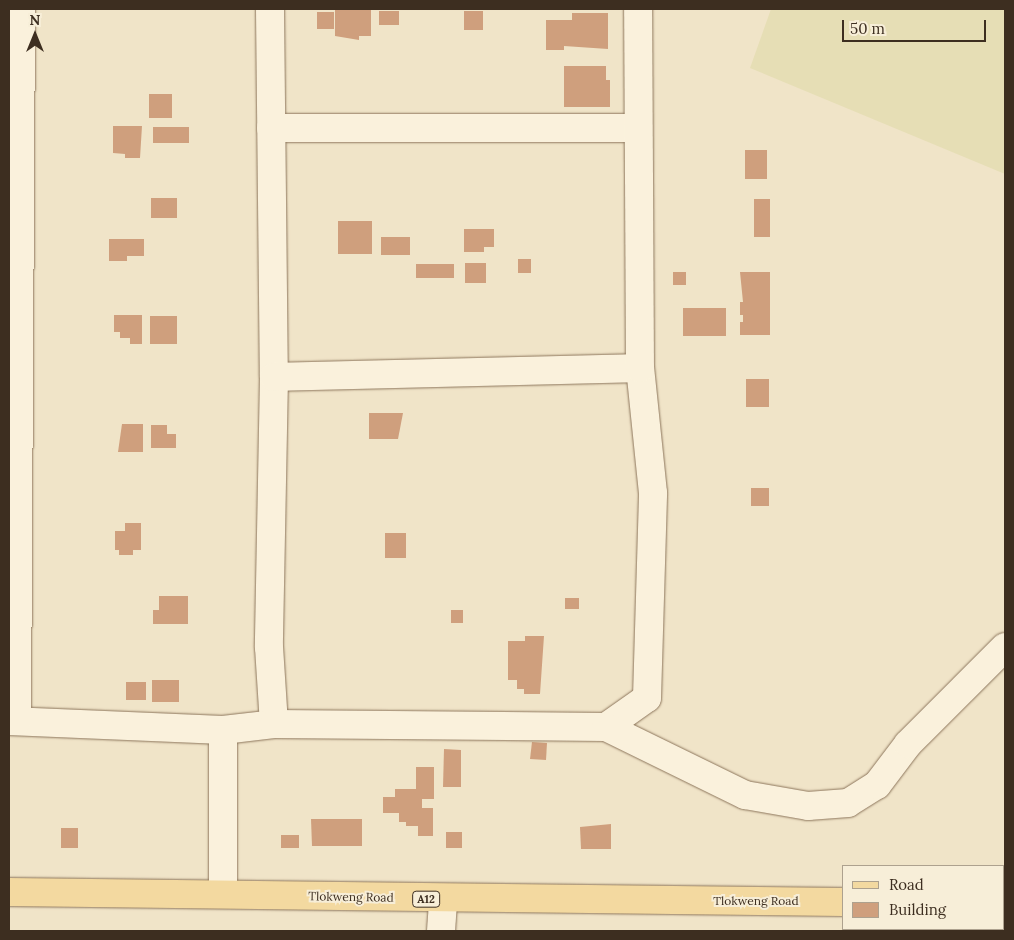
<!DOCTYPE html>
<html>
<head>
<meta charset="utf-8">
<style>
  body { margin:0 }
  #map { position:relative; width:1014px; height:940px; overflow:hidden; background:#f0e4c8; font-family:Lora,serif }
  div>[style] { position:absolute }
  [style*='--x'] { left:calc(var(--x)*1px); top:calc(var(--y)*1px); width:calc(var(--w)*1px); rotate:calc(var(--a)*1deg) }
  .farmland>* { inset:0; background:#e6deb5 }
  .building>* { inset:0; background:#cf9f7d }
  .roads { filter:drop-shadow(0 0 1px #8d765c) drop-shadow(0 0 1px #8d765c) }
  .minor>* { height:28px; margin:-14px; padding:0 14px; transform-origin:14px; border-radius:14px; background:#faf1dc }
  .major>* { height:28px; margin:-14px; padding:0 14px; transform-origin:14px; border-radius:14px; background:#f3d9a0 }
  span { translate:-50% -50%; white-space:nowrap; text-align:center; line-height:1.15; -webkit-text-stroke:4px #f7eed8; paint-order:stroke }
  .shield-label span { padding:1px 4px; background:#f7eed8; border:1px solid; border-radius:4px; -webkit-text-stroke-width:0 }
  .shield-label { font-size:11px; color:#3d2e20; font-weight:700 }
  .street-label { font-size:12px; color:#3d2e20 }
  .frame { position:absolute; inset:0; border:10px solid #3d2e20; pointer-events:none }
  .legend { position:absolute; left:842px; top:865px; width:162px; height:65px; box-sizing:border-box; background:#f7eed8; border:1px solid #ada18e; margin:0; padding:6px 9px; list-style:none; font-size:15px; color:#3d2e20 }
  .legend li { display:flex; align-items:center; gap:10px; height:25px }
  .legend b { width:25px; border:1px solid #ada18e }
  .north { position:absolute; left:10px; top:10px; width:50px; height:50px; -webkit-text-stroke:4px #f7eed8; paint-order:stroke; rotate:0deg; font-size:14px; font-weight:700; line-height:20px; text-align:center; color:#3d2e20 }
  .north::after { content:''; display:block; margin:auto; width:18px; height:22px; background:#3d2e20; clip-path:polygon(50% 0,100% 100%,50% 72%,0 100%) }
  .scale { position:absolute; left:842px; top:20px; width:144px; height:22px; box-sizing:border-box; border:2px solid #3d2e20; border-top:0; padding-left:6px; font-size:15px; line-height:18px; white-space:nowrap; color:#3d2e20; -webkit-text-stroke:4px #f7eed8; paint-order:stroke }
</style>
</head>
<body>
<div id="map">
  <div class="farmland">
    <div style="clip-path:polygon(771px 9px,1005px 9px,1005px 174px,750px 68px)"></div>
  </div>
  <div class="building">
    <div style="clip-path:polygon(335px 10px,371px 10px,371px 36px,359px 36px,359px 40px,335px 36px)"></div>
    <div style="clip-path:polygon(379px 11px,399px 11px,399px 25px,379px 25px)"></div>
    <div style="clip-path:polygon(464px 11px,483px 11px,483px 30px,464px 30px)"></div>
    <div style="clip-path:polygon(317px 12px,334px 12px,334px 29px,317px 29px)"></div>
    <div style="clip-path:polygon(572px 13px,608px 13px,608px 49px,564px 46px,564px 50px,546px 50px,546px 20px,572px 20px)"></div>
    <div style="clip-path:polygon(564px 66px,606px 66px,606px 80px,610px 80px,610px 107px,564px 107px)"></div>
    <div style="clip-path:polygon(149px 94px,172px 94px,172px 118px,149px 118px)"></div>
    <div style="clip-path:polygon(113px 126px,142px 126px,140px 158px,125px 158px,125px 154px,113px 153px)"></div>
    <div style="clip-path:polygon(153px 127px,189px 127px,189px 143px,153px 143px)"></div>
    <div style="clip-path:polygon(745px 150px,767px 150px,767px 179px,745px 179px)"></div>
    <div style="clip-path:polygon(151px 198px,177px 198px,177px 218px,151px 218px)"></div>
    <div style="clip-path:polygon(754px 199px,770px 199px,770px 237px,754px 237px)"></div>
    <div style="clip-path:polygon(338px 221px,372px 221px,372px 254px,338px 254px)"></div>
    <div style="clip-path:polygon(464px 229px,494px 229px,494px 247px,484px 247px,484px 252px,464px 252px)"></div>
    <div style="clip-path:polygon(381px 237px,410px 237px,410px 255px,381px 255px)"></div>
    <div style="clip-path:polygon(109px 239px,144px 239px,144px 256px,127px 256px,127px 261px,109px 261px)"></div>
    <div style="clip-path:polygon(518px 259px,531px 259px,531px 273px,518px 273px)"></div>
    <div style="clip-path:polygon(465px 263px,486px 263px,486px 283px,465px 283px)"></div>
    <div style="clip-path:polygon(416px 264px,454px 264px,454px 278px,416px 278px)"></div>
    <div style="clip-path:polygon(673px 272px,686px 272px,686px 285px,673px 285px)"></div>
    <div style="clip-path:polygon(740px 272px,770px 272px,770px 335px,740px 335px,740px 322px,743px 322px,743px 315px,740px 315px,740px 302px,743px 302px)"></div>
    <div style="clip-path:polygon(683px 308px,726px 308px,726px 336px,683px 336px)"></div>
    <div style="clip-path:polygon(114px 315px,142px 315px,142px 344px,130px 344px,130px 338px,120px 338px,120px 332px,114px 332px)"></div>
    <div style="clip-path:polygon(150px 316px,177px 316px,177px 344px,150px 344px)"></div>
    <div style="clip-path:polygon(746px 379px,769px 379px,769px 407px,746px 407px)"></div>
    <div style="clip-path:polygon(369px 413px,403px 413px,398px 439px,369px 439px)"></div>
    <div style="clip-path:polygon(122px 424px,143px 424px,143px 452px,118px 452px)"></div>
    <div style="clip-path:polygon(151px 425px,167px 425px,167px 434px,176px 434px,176px 448px,151px 448px)"></div>
    <div style="clip-path:polygon(751px 488px,769px 488px,769px 506px,751px 506px)"></div>
    <div style="clip-path:polygon(125px 523px,141px 523px,141px 550px,133px 550px,133px 555px,119px 555px,119px 550px,115px 550px,115px 531px,125px 531px)"></div>
    <div style="clip-path:polygon(385px 533px,406px 533px,406px 558px,385px 558px)"></div>
    <div style="clip-path:polygon(159px 596px,188px 596px,188px 624px,153px 624px,153px 610px,159px 610px)"></div>
    <div style="clip-path:polygon(565px 598px,579px 598px,579px 609px,565px 609px)"></div>
    <div style="clip-path:polygon(451px 610px,463px 610px,463px 623px,451px 623px)"></div>
    <div style="clip-path:polygon(525px 636px,544px 636px,540px 694px,524px 694px,524px 689px,517px 689px,517px 680px,508px 680px,508px 641px,525px 641px)"></div>
    <div style="clip-path:polygon(152px 680px,179px 680px,179px 702px,152px 702px)"></div>
    <div style="clip-path:polygon(126px 682px,146px 682px,146px 700px,126px 700px)"></div>
    <div style="clip-path:polygon(532px 742px,547px 743px,546px 760px,530px 759px)"></div>
    <div style="clip-path:polygon(444px 749px,461px 750px,461px 787px,443px 787px)"></div>
    <div style="clip-path:polygon(416px 767px,434px 767px,434px 799px,422px 799px,422px 808px,433px 808px,433px 836px,418px 836px,418px 826px,406px 826px,406px 822px,399px 822px,399px 813px,383px 813px,383px 797px,395px 797px,395px 789px,416px 789px)"></div>
    <div style="clip-path:polygon(311px 819px,362px 819px,362px 846px,312px 846px)"></div>
    <div style="clip-path:polygon(611px 824px,611px 849px,581px 849px,580px 827px)"></div>
    <div style="clip-path:polygon(61px 828px,78px 828px,78px 848px,61px 848px)"></div>
    <div style="clip-path:polygon(446px 832px,462px 832px,462px 848px,446px 848px)"></div>
    <div style="clip-path:polygon(281px 835px,299px 835px,299px 848px,281px 848px)"></div>
  </div>
  <div class="roads">
    <div class="minor">
      <div style="--x:270;--y:9;--w:368;--a:89.4"></div>
      <div style="--x:274;--y:377;--w:270;--a:91.1"></div>
      <div style="--x:269;--y:647;--w:77;--a:86.3"></div>
      <div style="--x:271;--y:128;--w:367;--a:0"></div>
      <div style="--x:274;--y:377;--w:366;--a:-1.4"></div>
      <div style="--x:9;--y:721;--w:214;--a:2.4"></div>
      <div style="--x:223;--y:730;--w:51;--a:-6.7"></div>
      <div style="--x:274;--y:724;--w:332;--a:0.5"></div>
      <div style="--x:606;--y:727;--w:50;--a:-35.3"></div>
      <div style="--x:647;--y:698;--w:205;--a:-88.3"></div>
      <div style="--x:653;--y:493;--w:126;--a:-95.9"></div>
      <div style="--x:640;--y:368;--w:359;--a:-90.3"></div>
      <div style="--x:17;--y:721;--w:712;--a:-89.68"></div>
      <div style="--x:606;--y:727;--w:155;--a:26.1"></div>
      <div style="--x:745;--y:795;--w:64;--a:9.9"></div>
      <div style="--x:808;--y:806;--w:40;--a:-4.3"></div>
      <div style="--x:848;--y:803;--w:34;--a:-32"></div>
      <div style="--x:877;--y:785;--w:51;--a:-52.9"></div>
      <div style="--x:908;--y:744;--w:137;--a:-45"></div>
      <div style="--x:223;--y:730;--w:164;--a:90"></div>
      <div style="--x:441;--y:931;--w:32;--a:-86"></div>
    </div>
    <div class="major">
      <div style="--x:9;--y:892;--w:834;--a:0.69"></div>
      <div style="--x:1003;--y:903;--w:2;--a:0"></div>
    </div>
  </div>
  <div class="shield-label">
    <span style="left:426px;top:899px">A12</span>
  </div>
  <div class="street-label">
    <span style="left:351px;top:897px;rotate:1deg">Tlokweng Road</span>
    <span style="left:756px;top:901px">Tlokweng Road</span>
  </div>
  <div class="frame"></div>
  <ul class="legend">
  <li><b style="height:6px;background:#f3d9a0"></b>Road</li>
  <li><b style="height:14px;background:#cf9f7d"></b>Building</li>
  </ul>
  <div class="north">N</div>
  <div class="scale">50 m</div>
</div>
</body>
</html>
